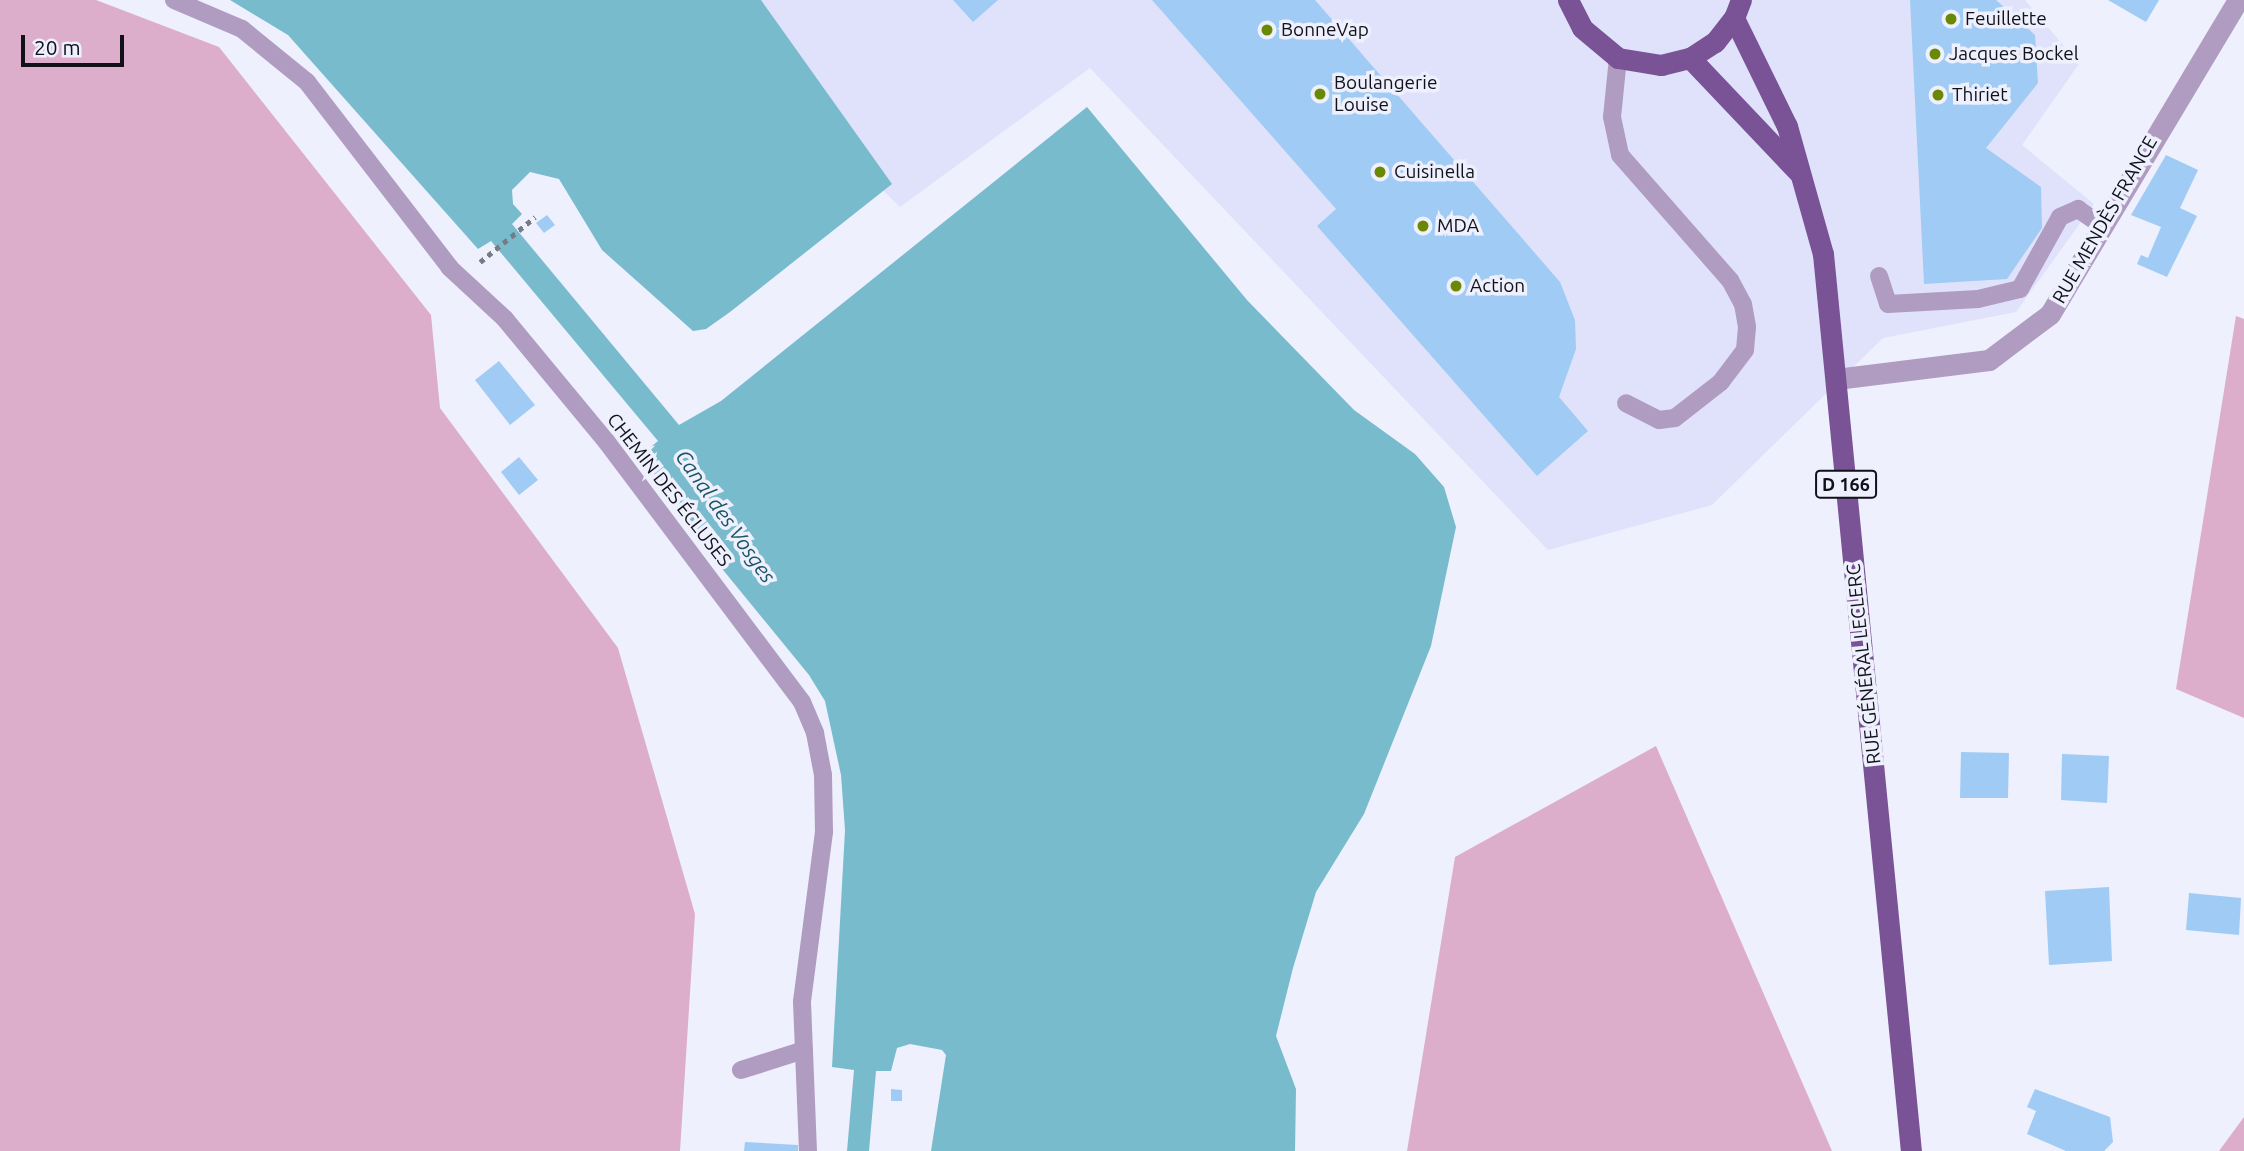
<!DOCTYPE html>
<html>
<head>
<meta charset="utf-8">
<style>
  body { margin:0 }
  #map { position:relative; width:2244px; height:1151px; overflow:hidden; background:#eef0fd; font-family:Ubuntu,sans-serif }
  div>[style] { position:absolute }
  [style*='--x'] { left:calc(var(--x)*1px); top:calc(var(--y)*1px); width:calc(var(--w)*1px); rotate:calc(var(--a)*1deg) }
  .built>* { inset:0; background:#dfe2fa }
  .green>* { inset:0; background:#ddaecb }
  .water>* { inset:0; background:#77bbcd }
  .building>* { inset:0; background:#a0cbf4 }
  .path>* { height:4.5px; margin-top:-2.25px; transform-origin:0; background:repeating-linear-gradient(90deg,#787a84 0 5px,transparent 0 10px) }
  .lane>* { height:18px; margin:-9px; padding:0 9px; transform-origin:9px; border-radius:9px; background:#b09bc1 }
  .street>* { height:21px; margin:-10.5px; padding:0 10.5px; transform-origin:10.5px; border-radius:10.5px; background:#b09bc1 }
  .primary>* { height:21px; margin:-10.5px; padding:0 10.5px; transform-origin:10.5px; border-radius:10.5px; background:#7a5296 }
  .dots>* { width:19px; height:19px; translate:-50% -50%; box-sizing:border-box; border:4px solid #eef0fd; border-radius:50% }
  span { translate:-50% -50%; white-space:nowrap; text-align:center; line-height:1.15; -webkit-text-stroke:7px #eef0fd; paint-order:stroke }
  .shield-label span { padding:2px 5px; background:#eef0fd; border:2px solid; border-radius:5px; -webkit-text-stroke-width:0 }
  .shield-label { font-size:18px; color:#101119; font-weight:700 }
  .poi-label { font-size:19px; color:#101119 }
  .left { translate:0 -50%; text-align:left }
  .street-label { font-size:19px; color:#101119 }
  .water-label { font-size:21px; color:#1b5462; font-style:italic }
  .scale { position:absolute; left:21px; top:35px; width:103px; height:32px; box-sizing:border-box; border:4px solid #101119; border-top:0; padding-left:9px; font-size:21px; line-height:24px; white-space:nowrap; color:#101119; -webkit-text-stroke:5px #eef0fd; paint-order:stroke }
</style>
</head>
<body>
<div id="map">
  <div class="built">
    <div style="clip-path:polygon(690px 0,2025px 0,2079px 64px,2022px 145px,2094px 204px,2016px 312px,1883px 338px,1712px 505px,1548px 550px,1090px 68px,900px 207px)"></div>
  </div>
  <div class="green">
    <div style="clip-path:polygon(0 0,96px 0,219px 47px,431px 315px,440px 408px,618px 648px,695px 914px,680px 1151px,0 1151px)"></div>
    <div style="clip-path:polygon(2236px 316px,2244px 319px,2244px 718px,2176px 689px)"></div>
    <div style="clip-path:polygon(1656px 746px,1832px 1151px,1407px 1151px,1455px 857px)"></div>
    <div style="clip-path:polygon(2244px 1117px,2244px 1151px,2219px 1151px)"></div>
  </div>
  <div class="water">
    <div style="clip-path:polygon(230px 0,761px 0,892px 184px,730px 312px,706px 329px,693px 331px,602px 250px,559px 179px,530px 172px,512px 190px,513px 204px,522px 214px,512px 224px,679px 425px,721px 401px,1087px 107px,1247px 300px,1354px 410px,1415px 454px,1444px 487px,1456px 527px,1431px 646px,1364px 814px,1316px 892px,1293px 968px,1276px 1036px,1296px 1089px,1295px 1151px,931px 1151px,946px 1055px,942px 1050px,910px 1044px,897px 1048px,891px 1071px,876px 1071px,869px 1151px,847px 1151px,854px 1070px,832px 1067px,845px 830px,841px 775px,825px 701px,809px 675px,701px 543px,641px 455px,658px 441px,491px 241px,478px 249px,288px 35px)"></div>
  </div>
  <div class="building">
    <div style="clip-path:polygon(953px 0,998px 0,973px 22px)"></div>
    <div style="clip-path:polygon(1152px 0,1315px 0,1560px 282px,1575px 320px,1576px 349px,1559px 397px,1588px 431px,1537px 476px,1317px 226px,1336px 209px)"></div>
    <div style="clip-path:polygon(1910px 0,1996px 0,2035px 35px,2038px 83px,1986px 148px,2041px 187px,2042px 228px,2007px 279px,1924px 284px)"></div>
    <div style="clip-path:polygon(2108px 0,2159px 0,2146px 22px)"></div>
    <div style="clip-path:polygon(2166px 155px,2198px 170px,2180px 208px,2197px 216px,2167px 277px,2137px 264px,2141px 255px,2148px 258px,2161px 227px,2131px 215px)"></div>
    <div style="clip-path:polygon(547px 215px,555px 225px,544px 233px,536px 223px)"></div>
    <div style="clip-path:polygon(499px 361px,535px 405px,510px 425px,475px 380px)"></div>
    <div style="clip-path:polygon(519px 457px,538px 480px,519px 495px,501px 472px)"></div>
    <div style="clip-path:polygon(1961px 752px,2009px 753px,2008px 798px,1960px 798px)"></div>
    <div style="clip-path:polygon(2062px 754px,2109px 756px,2107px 803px,2061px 800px)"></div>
    <div style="clip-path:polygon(2109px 887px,2112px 961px,2049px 965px,2045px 891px)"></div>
    <div style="clip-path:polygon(2189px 893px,2241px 898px,2239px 935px,2186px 930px)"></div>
    <div style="clip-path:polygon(891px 1089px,902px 1090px,902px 1101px,891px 1101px)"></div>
    <div style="clip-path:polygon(2035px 1089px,2110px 1117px,2113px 1142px,2104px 1151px,2066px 1151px,2027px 1134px,2036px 1111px,2027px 1107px)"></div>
    <div style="clip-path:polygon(745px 1142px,798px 1145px,798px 1151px,744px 1151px)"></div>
  </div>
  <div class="path">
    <div style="--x:480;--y:262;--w:71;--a:-39.3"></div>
  </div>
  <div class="lane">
    <div style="--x:174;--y:0;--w:74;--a:23.1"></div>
    <div style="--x:242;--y:29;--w:84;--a:39.2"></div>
    <div style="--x:307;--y:82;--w:235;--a:52.4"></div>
    <div style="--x:450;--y:268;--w:75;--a:42.8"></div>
    <div style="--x:505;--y:319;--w:158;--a:50.4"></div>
    <div style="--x:606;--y:441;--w:326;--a:53.1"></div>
    <div style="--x:802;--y:702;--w:34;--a:67"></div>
    <div style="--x:815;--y:733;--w:43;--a:79.2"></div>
    <div style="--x:823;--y:775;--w:57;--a:89"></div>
    <div style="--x:824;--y:832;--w:171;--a:97.4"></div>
    <div style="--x:802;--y:1002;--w:149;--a:87.7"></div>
    <div style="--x:1618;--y:58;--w:59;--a:95.8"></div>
    <div style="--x:1612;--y:117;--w:39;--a:78"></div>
    <div style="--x:1620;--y:155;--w:167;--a:48.7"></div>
    <div style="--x:1730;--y:280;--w:27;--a:62"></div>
    <div style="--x:1743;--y:304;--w:23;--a:80"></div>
    <div style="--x:1747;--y:327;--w:23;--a:95"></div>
    <div style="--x:1745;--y:350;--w:40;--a:127"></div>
    <div style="--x:1721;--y:382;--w:58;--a:142"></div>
    <div style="--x:1675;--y:418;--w:16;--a:173"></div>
    <div style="--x:1659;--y:420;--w:37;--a:-153"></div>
    <div style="--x:1879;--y:276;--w:29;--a:72"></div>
    <div style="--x:1888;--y:304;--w:90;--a:-3.2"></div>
    <div style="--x:1978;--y:299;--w:43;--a:-13.4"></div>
    <div style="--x:2020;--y:289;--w:82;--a:-60.9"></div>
    <div style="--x:2060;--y:217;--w:20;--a:-24"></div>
    <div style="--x:2078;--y:209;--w:28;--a:35"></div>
    <div style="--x:741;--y:1070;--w:66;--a:-17.6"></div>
  </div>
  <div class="street">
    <div style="--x:1836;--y:379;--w:154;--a:-7.1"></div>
    <div style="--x:1989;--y:360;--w:76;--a:-37"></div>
    <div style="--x:2050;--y:314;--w:366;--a:-59.1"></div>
  </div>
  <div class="primary">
    <div style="--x:1568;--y:0;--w:31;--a:63"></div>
    <div style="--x:1582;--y:28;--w:47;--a:39.8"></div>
    <div style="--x:1618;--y:58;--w:44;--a:9.2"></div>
    <div style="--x:1661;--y:65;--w:30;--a:-14"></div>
    <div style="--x:1690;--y:58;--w:30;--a:-33"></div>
    <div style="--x:1715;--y:42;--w:31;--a:-52"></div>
    <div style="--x:1734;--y:18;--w:19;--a:-69"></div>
    <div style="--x:1734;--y:18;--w:120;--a:63.9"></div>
    <div style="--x:1787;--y:126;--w:133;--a:74.3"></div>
    <div style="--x:1823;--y:254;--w:901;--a:84.4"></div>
    <div style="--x:1690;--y:58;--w:157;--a:46.5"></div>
  </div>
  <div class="dots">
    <div style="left:1951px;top:19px;background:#6a8802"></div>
    <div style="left:1267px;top:30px;background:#6a8802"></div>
    <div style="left:1935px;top:54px;background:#6a8802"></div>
    <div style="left:1320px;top:94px;background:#6a8802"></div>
    <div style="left:1938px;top:95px;background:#6a8802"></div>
    <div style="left:1380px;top:172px;background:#6a8802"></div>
    <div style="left:1423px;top:226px;background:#6a8802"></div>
    <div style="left:1456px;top:286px;background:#6a8802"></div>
  </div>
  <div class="shield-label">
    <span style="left:1846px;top:484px">D 166</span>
  </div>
  <div class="poi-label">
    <span class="left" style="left:1965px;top:19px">Feuillette</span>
    <span class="left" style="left:1281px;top:30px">BonneVap</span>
    <span class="left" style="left:1949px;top:54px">Jacques Bockel</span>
    <span class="left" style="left:1334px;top:94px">Boulangerie<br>Louise</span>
    <span class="left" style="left:1952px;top:95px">Thiriet</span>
    <span class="left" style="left:1394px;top:172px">Cuisinella</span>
    <span class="left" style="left:1437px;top:226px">MDA</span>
    <span class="left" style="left:1470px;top:286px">Action</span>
  </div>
  <div class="street-label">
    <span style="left:2105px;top:220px;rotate:-60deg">RUE MENDÈS FRANCE</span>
    <span style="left:669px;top:490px;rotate:52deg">CHEMIN DES ÉCLUSES</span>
    <span style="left:1864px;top:664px;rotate:-96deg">RUE GÉNÉRAL LECLERC</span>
  </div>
  <div class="water-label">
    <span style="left:726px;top:516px;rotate:55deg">Canal des Vosges</span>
  </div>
  <div class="scale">20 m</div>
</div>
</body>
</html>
